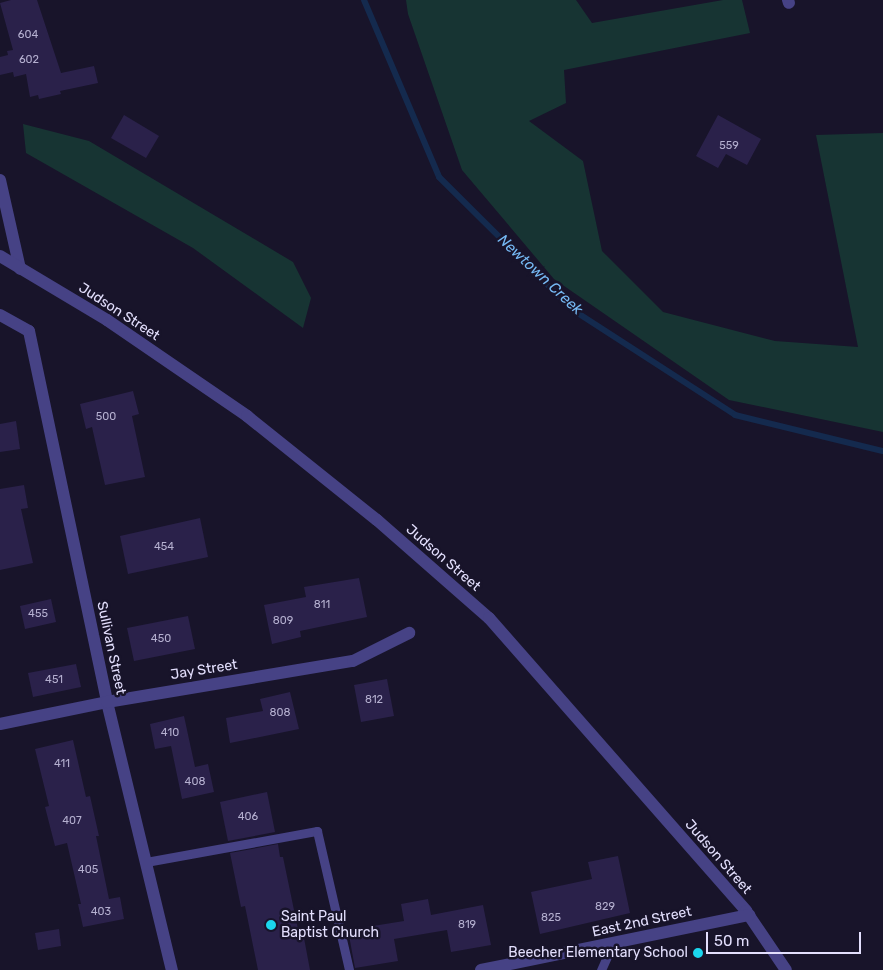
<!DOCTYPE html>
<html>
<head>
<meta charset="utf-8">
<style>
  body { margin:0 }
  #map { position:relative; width:883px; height:970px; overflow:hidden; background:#18142a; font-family:Rubik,sans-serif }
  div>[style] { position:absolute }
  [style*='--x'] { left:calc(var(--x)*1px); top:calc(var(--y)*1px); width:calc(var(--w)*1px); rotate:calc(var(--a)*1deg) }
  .green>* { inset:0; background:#173433 }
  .stream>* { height:6px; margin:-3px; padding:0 3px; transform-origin:3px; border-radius:3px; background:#142a4e }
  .building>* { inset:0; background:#2a214a }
  .lane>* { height:9px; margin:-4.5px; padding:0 4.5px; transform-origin:4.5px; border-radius:4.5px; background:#464285 }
  .street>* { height:12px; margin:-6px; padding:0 6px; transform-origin:6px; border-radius:6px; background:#464285 }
  .dots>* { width:14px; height:14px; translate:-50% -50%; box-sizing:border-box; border:2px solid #18142a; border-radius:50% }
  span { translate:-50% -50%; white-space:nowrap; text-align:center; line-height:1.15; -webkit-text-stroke:5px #18142a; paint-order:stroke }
  .number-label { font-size:11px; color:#b5b0d0 }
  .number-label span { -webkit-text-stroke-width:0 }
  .street-label { font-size:14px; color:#e3dffd }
  .poi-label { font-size:14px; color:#e3dffd }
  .left { translate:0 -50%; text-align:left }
  .right { translate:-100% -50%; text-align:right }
  .water-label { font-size:15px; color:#76b9f4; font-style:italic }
  .scale { position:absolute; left:706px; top:932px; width:155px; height:22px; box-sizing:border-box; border:2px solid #e3dffd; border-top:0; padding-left:6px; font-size:15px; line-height:18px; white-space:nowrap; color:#e3dffd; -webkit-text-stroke:4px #18142a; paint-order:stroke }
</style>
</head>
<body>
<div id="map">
  <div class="green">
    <div style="clip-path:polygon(406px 0,576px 0,592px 23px,723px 0,742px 0,750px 33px,564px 70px,566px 103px,529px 121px,583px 161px,602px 251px,663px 312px,775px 341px,858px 347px,816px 135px,883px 133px,883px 432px,729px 400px,554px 279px,462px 170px,408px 14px)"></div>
    <div style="clip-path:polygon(23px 124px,89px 141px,293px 262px,311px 298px,303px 328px,193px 248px,26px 153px)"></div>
  </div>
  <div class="stream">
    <div style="--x:364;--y:0;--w:192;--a:67"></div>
    <div style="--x:439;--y:177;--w:189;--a:44.8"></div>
    <div style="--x:573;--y:310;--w:193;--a:32.9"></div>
    <div style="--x:735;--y:415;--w:152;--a:13.7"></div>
  </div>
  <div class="building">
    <div style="clip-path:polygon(11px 0,37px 0,61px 73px,94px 66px,98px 83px,60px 91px,61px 94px,39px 99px,38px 95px,30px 97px,26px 74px,14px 77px,13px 72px,0 75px,0 57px,8px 55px,7px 51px,13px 50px,0 3px)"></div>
    <div style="clip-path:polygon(124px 115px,159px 136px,146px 158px,111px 138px)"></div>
    <div style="clip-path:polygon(718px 115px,761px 139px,747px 165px,726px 154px,718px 168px,696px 156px)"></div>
    <div style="clip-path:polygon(133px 391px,139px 414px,132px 416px,145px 477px,105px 485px,92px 427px,86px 429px,80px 404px)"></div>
    <div style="clip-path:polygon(16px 421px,20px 449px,0 452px,0 424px)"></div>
    <div style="clip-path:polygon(24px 485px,28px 508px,21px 509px,33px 563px,0 570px,0 489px)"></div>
    <div style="clip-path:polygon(200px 518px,208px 557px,128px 574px,120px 536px)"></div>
    <div style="clip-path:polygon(359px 578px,367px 617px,300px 631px,301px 637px,272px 644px,264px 605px,306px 597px,304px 587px)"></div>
    <div style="clip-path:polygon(51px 599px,56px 622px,25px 629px,20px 606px)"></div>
    <div style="clip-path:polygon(188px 616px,195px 649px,134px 661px,127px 628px)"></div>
    <div style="clip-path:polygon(76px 664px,81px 687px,33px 697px,28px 673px)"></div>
    <div style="clip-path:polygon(387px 679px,394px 716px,361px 722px,354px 685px)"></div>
    <div style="clip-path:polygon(290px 692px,299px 729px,230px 743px,226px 718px,263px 711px,260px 699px)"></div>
    <div style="clip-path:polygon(184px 716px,195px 767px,208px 764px,214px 792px,182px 799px,171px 746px,155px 749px,150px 724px)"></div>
    <div style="clip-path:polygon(73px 740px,86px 797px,90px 796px,99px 836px,96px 836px,109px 899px,120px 897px,124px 919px,83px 927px,78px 904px,81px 904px,67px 843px,55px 846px,45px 807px,49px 806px,35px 749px)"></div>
    <div style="clip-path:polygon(267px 792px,275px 832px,228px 841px,220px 802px)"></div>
    <div style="clip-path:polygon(278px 844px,280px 857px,283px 857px,300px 939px,304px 938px,310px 970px,258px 970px,245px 906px,241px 907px,230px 853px)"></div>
    <div style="clip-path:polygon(618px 856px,630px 913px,540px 934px,531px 892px,592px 879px,588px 862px)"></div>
    <div style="clip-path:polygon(428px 899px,431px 915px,483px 905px,491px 945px,451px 952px,447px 930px,394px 939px,398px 961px,355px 968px,348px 930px,404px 921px,401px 904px)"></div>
    <div style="clip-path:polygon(59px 929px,61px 946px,38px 950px,35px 933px)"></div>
  </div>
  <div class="lane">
    <div style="--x:146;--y:862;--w:174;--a:-10.3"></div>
    <div style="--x:317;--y:831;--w:143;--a:77"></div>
    <div style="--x:601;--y:970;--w:30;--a:-66"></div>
  </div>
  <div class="street">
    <div style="--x:788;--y:0;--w:3;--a:72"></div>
    <div style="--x:0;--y:180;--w:91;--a:77.3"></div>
    <div style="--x:0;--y:256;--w:125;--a:30.9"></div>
    <div style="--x:107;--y:320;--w:170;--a:34.4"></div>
    <div style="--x:247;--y:416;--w:166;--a:38.7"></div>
    <div style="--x:377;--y:520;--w:149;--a:41.2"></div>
    <div style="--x:489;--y:618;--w:390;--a:48.7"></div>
    <div style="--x:746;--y:911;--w:71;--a:55.9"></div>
    <div style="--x:0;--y:315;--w:33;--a:29"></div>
    <div style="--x:29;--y:331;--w:379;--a:78.1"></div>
    <div style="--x:107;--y:702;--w:276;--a:76.4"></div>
    <div style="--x:0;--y:724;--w:109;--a:-11.6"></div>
    <div style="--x:107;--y:702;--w:249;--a:-9.5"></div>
    <div style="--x:353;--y:661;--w:63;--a:-26.6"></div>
    <div style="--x:481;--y:970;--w:274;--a:-11.6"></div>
  </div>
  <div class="dots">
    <div style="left:271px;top:925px;background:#1bd6ed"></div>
    <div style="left:698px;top:953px;background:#1bd6ed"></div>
  </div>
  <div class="number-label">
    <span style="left:28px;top:35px">604</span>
    <span style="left:29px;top:60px">602</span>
    <span style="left:729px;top:146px">559</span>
    <span style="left:106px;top:417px">500</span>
    <span style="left:164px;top:547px">454</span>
    <span style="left:322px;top:605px">811</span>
    <span style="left:38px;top:614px">455</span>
    <span style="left:283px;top:621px">809</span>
    <span style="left:161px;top:639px">450</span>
    <span style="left:54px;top:680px">451</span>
    <span style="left:374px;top:700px">812</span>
    <span style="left:280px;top:713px">808</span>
    <span style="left:170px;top:733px">410</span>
    <span style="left:62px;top:764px">411</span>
    <span style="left:195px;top:782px">408</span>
    <span style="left:248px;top:817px">406</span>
    <span style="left:72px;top:821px">407</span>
    <span style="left:88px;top:870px">405</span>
    <span style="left:605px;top:907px">829</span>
    <span style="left:101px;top:912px">403</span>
    <span style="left:551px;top:918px">825</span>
    <span style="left:467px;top:925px">819</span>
  </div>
  <div class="street-label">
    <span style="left:119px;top:312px;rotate:33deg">Judson Street</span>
    <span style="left:443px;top:558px;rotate:41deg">Judson Street</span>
    <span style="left:111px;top:648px;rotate:78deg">Sullivan Street</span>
    <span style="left:204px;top:670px;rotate:-9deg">Jay Street</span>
    <span style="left:718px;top:857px;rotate:49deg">Judson Street</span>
    <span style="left:642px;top:922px;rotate:-12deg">East 2nd Street</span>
  </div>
  <div class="poi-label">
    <span class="left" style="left:281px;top:925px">Saint Paul<br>Baptist Church</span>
    <span class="right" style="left:688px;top:953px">Beecher Elementary School</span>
  </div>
  <div class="water-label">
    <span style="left:540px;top:275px;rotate:43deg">Newtown Creek</span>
  </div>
  <div class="scale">50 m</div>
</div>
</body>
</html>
